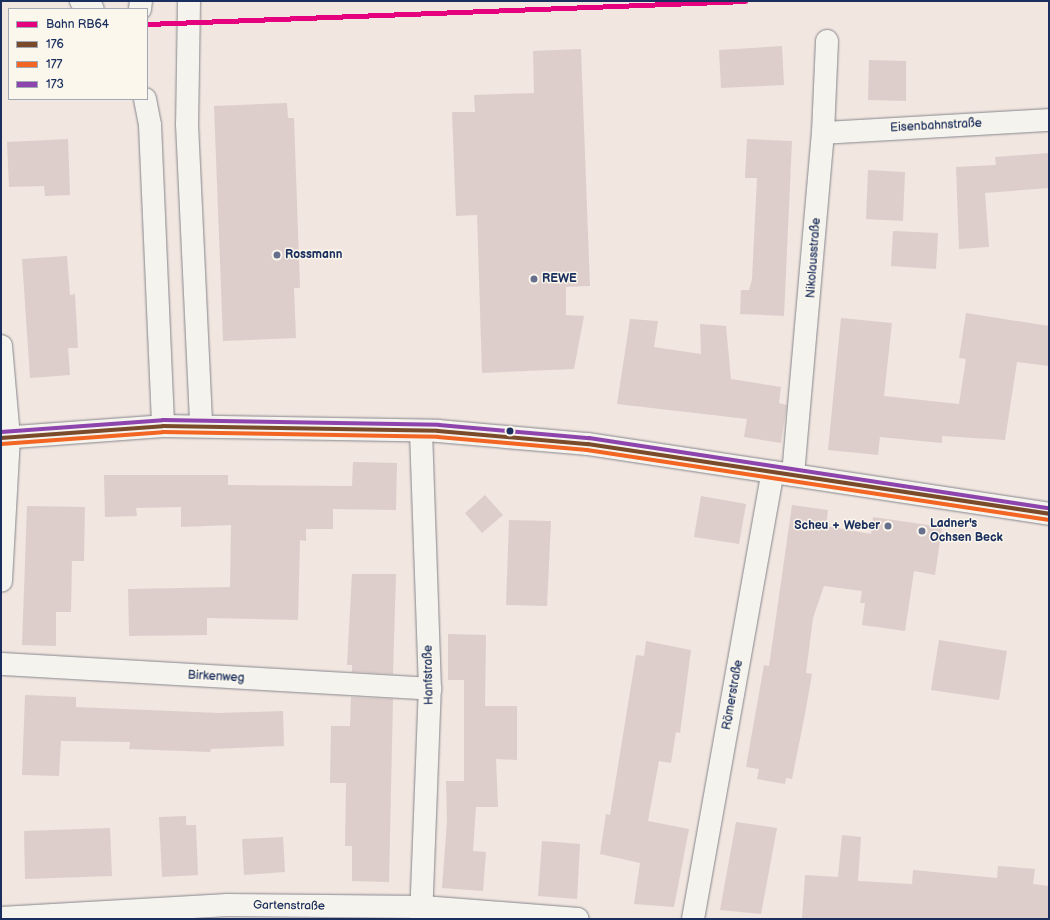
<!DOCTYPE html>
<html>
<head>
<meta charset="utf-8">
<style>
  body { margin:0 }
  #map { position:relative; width:1050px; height:920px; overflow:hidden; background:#f1e6e0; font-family:"Balsamiq Sans",sans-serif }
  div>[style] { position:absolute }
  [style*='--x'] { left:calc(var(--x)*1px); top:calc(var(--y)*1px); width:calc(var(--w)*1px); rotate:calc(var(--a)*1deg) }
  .building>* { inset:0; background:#ddcecb }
  .roads { filter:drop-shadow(0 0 1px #87868c) drop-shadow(0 0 1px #87868c) }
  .minor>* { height:22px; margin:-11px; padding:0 11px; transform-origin:11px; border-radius:11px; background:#f5f3ee }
  .tertiary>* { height:22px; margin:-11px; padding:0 11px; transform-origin:11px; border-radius:11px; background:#f5f3ee }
  .bus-1>* { height:4px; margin:-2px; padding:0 2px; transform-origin:2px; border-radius:2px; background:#7a4b2a }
  .bus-2>* { height:4px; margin:-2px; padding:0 2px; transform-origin:2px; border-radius:2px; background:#f26522 }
  .bus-3>* { height:4px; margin:-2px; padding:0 2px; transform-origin:2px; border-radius:2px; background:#8e44ad }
  .rail-1>* { height:5px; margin:-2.5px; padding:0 2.5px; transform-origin:2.5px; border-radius:2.5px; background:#e5007d }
  .dots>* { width:11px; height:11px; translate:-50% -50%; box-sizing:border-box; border:2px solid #fbf7ec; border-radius:50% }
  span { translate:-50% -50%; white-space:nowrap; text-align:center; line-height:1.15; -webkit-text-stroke:3px #fbf7ec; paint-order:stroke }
  .street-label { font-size:12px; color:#1b2f5e }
  .poi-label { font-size:12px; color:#1b2f5e; font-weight:700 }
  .left { translate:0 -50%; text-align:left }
  .right { translate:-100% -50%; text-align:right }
  .frame { position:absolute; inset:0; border:2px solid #1b2f5e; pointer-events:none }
  .legend { position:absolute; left:8px; top:8px; width:140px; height:92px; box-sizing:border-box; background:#fbf7ec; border:1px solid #a1a7b3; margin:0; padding:5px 7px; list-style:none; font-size:12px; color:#1b2f5e }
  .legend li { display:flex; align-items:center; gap:8px; height:20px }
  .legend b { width:20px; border:1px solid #a1a7b3 }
</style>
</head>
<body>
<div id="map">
  <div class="building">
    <div style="clip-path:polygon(782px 46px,784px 85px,721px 88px,719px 50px)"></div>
    <div style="clip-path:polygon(581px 49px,590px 286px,566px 287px,566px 315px,584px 316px,574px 369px,482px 373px,477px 215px,456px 216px,452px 112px,475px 112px,474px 95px,534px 93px,533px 51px)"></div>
    <div style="clip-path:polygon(869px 60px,906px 61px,906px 101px,868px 100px)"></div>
    <div style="clip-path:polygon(287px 103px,288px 118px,294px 118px,300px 288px,294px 288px,296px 338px,223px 341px,214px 106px)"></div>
    <div style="clip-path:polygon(68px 139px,70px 195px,45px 196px,44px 186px,9px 187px,7px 142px)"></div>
    <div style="clip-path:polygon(747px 139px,792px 141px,784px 316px,740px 314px,741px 290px,749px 290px,752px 279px,757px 178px,745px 178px)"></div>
    <div style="clip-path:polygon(1049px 153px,1049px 188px,985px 193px,989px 247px,959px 249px,956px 167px,996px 165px,995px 157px)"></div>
    <div style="clip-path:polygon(868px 170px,905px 172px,903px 221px,866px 219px)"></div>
    <div style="clip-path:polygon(893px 231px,938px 233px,936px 269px,891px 266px)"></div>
    <div style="clip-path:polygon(67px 256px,70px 295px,75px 294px,78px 348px,68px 348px,70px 375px,30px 378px,22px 259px)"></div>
    <div style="clip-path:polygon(966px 313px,1049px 326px,1049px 366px,1017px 362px,1005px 440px,942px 436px,942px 443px,880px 437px,878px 455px,828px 450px,841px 318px,892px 323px,884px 396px,959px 404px,966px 359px,959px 358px)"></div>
    <div style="clip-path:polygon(630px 319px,658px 321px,654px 347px,701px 354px,700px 324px,726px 326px,731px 379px,781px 387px,779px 403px,787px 405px,781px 443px,744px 437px,747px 419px,617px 404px)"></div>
    <div style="clip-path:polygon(353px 462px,397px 463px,396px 510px,333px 509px,333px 529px,306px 529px,306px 541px,300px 540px,298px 620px,207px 618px,207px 635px,129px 636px,128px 589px,230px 587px,231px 525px,181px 527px,181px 507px,136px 508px,137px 516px,105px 517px,104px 475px,228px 475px,228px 485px,352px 486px)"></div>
    <div style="clip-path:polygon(485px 495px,503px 515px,482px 533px,465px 513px)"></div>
    <div style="clip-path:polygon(701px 496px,746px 504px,739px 544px,694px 537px)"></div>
    <div style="clip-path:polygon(792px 505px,828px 510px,826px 526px,871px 534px,873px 517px,942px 527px,935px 575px,914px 571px,905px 631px,862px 625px,865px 603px,860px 603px,862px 591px,824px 586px,813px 618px,806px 673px,812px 674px,805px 714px,792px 779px,786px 778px,785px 784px,757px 779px,759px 769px,746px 767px,764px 665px,769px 666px)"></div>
    <div style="clip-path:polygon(27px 506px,85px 507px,84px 561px,72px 561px,71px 612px,56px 612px,56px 646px,22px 645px)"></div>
    <div style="clip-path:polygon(509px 520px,551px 521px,547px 606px,506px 605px)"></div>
    <div style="clip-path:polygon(352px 574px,396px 574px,393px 674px,352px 672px,352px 665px,347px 665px)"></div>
    <div style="clip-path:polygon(448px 634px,486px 635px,485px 706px,517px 706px,517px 760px,496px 759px,498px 807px,476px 807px,473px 851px,486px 852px,483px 891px,442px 888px,447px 821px,446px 781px,464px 781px,464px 680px,448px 680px)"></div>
    <div style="clip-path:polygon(939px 640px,1007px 651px,999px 700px,931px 690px)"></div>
    <div style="clip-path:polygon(646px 641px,691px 650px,680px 733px,676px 732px,671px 763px,659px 761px,648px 821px,689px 829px,674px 907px,634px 904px,640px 863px,600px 854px,606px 814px,610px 815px,636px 655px,644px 656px)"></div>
    <div style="clip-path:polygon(25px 695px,76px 697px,76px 707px,219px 713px,283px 711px,284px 746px,211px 749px,210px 752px,129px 749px,130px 742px,61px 741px,59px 776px,22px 775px)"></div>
    <div style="clip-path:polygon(351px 697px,393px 699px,389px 882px,352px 881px,352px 846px,345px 846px,346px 783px,330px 783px,331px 726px,350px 726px)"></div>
    <div style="clip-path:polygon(186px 816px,186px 825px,196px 825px,198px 875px,162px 877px,159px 817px)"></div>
    <div style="clip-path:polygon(736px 822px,777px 828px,761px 914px,720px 910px)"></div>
    <div style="clip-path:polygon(110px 828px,112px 876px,25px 879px,24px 831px)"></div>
    <div style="clip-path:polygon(842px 835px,861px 837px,858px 881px,912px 884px,913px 870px,997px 878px,998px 866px,1035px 869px,1033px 884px,1049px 886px,1049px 919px,802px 918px,805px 875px,838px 877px)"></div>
    <div style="clip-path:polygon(283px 837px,285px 872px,244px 875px,242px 839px)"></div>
    <div style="clip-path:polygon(542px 841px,580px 844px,577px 899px,538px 896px)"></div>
  </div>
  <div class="roads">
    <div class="minor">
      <div style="--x:81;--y:1;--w:14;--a:34"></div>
      <div style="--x:189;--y:1;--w:123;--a:90.9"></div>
      <div style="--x:187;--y:124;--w:302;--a:87.3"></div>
      <div style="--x:140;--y:9;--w:8;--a:-83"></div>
      <div style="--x:145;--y:99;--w:26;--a:79"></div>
      <div style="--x:150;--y:125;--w:301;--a:87.5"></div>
      <div style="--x:823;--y:133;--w:226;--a:-3.3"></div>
      <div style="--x:1;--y:346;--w:91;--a:85"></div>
      <div style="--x:9;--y:437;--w:144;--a:93.2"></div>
      <div style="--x:793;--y:475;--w:343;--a:-85"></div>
      <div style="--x:823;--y:133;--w:92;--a:-87.5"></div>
      <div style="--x:1;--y:664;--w:430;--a:3.3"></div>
      <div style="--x:1;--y:918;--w:227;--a:-3.3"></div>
      <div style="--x:228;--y:905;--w:195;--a:0.6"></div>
      <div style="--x:423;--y:907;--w:155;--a:4.4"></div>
      <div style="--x:421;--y:919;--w:230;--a:-87.8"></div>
      <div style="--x:430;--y:689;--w:258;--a:-92"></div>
      <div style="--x:693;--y:919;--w:454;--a:-79.9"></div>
    </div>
    <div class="tertiary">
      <div style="--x:1;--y:438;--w:162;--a:-4.2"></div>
      <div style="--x:163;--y:426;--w:275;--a:1"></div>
      <div style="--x:438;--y:431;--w:151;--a:5"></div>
      <div style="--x:588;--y:444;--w:466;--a:8.6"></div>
    </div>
  </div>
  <div class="bus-1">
    <div style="--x:1;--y:438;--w:162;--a:-4.2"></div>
    <div style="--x:163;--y:426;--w:275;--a:1"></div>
    <div style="--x:438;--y:431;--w:151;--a:5"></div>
    <div style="--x:588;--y:444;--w:466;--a:8.6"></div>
  </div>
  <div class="bus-2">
    <div style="--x:1;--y:444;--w:162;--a:-4.2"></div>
    <div style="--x:163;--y:432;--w:275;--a:1"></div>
    <div style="--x:438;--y:437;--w:150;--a:5"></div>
    <div style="--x:587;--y:450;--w:466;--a:8.6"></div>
  </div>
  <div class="bus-3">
    <div style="--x:1;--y:432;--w:162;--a:-4.2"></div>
    <div style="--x:163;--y:420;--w:276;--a:1"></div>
    <div style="--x:439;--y:425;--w:151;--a:5"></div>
    <div style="--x:589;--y:438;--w:465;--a:8.7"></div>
  </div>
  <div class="rail-1">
    <div style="--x:147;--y:24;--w:598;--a:-2.2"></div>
  </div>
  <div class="dots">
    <div style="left:277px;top:255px;background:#666f8c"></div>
    <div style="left:534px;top:279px;background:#666f8c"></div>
    <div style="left:510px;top:431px;background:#1b2f5e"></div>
    <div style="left:888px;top:526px;background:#666f8c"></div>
    <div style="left:922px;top:531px;background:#666f8c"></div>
  </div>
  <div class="street-label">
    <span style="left:936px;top:126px;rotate:-3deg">Eisenbahnstraße</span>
    <span style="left:814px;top:258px;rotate:-86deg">Nikolausstraße</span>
    <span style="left:429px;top:675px;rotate:-91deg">Hanfstraße</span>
    <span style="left:216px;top:677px;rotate:3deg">Birkenweg</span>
    <span style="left:733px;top:695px;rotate:-80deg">Römerstraße</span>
    <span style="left:289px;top:906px;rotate:1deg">Gartenstraße</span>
  </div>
  <div class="poi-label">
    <span class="left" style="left:285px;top:255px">Rossmann</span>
    <span class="left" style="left:542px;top:279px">REWE</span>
    <span class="left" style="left:930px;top:531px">Ladner's<br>Ochsen Beck</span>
    <span class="right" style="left:880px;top:526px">Scheu + Weber</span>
  </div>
  <div class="frame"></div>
  <ul class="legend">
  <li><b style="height:5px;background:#e5007d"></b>Bahn RB64</li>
  <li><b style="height:5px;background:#7a4b2a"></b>176</li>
  <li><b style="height:5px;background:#f26522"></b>177</li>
  <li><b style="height:5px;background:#8e44ad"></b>173</li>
  </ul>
</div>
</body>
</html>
